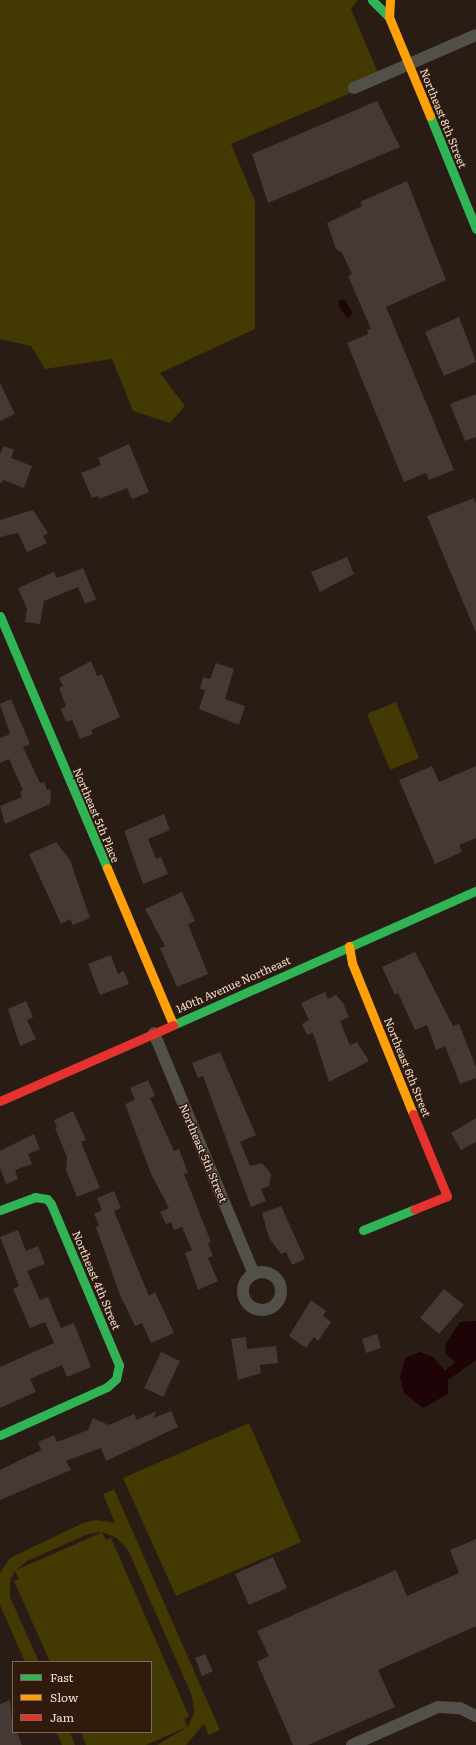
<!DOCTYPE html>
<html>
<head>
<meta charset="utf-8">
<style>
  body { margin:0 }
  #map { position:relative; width:476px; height:1745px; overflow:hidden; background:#281c14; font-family:Literata,serif }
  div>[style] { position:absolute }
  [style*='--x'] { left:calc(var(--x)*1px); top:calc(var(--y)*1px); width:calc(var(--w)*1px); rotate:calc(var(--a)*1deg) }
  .green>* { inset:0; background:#423903 }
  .water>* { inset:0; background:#1e0307 }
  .building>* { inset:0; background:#443934 }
  .street>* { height:12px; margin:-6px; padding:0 6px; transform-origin:6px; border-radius:6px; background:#534f4b }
  .street>.ring { margin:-6px; padding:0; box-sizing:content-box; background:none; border:12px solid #534f4b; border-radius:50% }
  .fast>* { height:9px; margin:-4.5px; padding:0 4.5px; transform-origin:4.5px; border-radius:4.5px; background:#30b455 }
  .slow>* { height:9px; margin:-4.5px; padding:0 4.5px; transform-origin:4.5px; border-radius:4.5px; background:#ff9f0a }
  .jam>* { height:9px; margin:-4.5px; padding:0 4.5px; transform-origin:4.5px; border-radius:4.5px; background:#e5322d }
  span { translate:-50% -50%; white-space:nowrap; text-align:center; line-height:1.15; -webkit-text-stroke:3px #301a0c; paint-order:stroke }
  .street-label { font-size:11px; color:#edddd5 }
  .legend { position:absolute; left:12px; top:1661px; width:140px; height:72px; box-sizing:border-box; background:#301a0c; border:1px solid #7c685c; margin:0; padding:5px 7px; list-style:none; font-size:12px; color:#edddd5 }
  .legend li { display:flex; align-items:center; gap:8px; height:20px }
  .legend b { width:20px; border:1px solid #7c685c }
</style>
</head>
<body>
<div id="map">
  <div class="green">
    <div style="clip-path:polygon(0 0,358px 0,351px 9px,381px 80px,231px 144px,255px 201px,255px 329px,160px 373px,185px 406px,170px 423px,133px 411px,112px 359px,45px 369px,31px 346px,0 339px)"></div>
    <div style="clip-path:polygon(396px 702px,419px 758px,390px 770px,367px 714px)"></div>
    <div style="clip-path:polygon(249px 1423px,301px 1542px,176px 1596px,123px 1478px)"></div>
    <div style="clip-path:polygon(evenodd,114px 1489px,220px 1730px,209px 1735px,204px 1724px,186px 1745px,157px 1745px,187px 1727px,146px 1745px,86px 1745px,81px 1732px,151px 1732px,151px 1662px,50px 1662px,14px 1581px,19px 1579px,15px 1571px,10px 1580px,10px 1597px,39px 1662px,25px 1662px,0 1605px,0 1573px,10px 1558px,83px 1523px,96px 1520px,115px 1523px,103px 1494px,114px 1489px,101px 1532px,101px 1533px,16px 1570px,27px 1561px,88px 1534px,101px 1532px,114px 1489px,102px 1532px,117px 1538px,128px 1550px,192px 1696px,194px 1712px,188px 1727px,184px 1719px,189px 1716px,111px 1538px,106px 1540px,102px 1532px)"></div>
    <div style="clip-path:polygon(56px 1732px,70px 1732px,75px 1745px,62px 1745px)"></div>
  </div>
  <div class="water">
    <div style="clip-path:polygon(344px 299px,353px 313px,348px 319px,339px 307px,339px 301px)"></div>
    <div style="clip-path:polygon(476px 1321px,476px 1360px,448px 1380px,448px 1394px,423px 1408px,404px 1393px,400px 1377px,405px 1358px,420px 1352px,433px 1357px,445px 1371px,455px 1362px,446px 1354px,445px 1345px,460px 1322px)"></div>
  </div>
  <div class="building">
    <div style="clip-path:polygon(377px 101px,400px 147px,268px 203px,252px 154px)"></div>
    <div style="clip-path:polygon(407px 181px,446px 280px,386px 307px,454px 470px,429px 480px,426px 473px,404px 482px,347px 343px,368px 334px,367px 330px,371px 329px,348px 276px,352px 274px,342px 253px,336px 249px,327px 223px,362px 206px,360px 202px)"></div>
    <div style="clip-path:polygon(459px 317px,476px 362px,444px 376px,425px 332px)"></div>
    <div style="clip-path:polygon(0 383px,15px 414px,0 421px)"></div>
    <div style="clip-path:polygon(476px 394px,476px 437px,465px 441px,450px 404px)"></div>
    <div style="clip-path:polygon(129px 444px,149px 492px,132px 499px,127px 488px,99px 499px,98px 496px,92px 498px,81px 473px,101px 465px,98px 458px)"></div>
    <div style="clip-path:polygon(4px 446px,14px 450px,11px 458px,32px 466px,24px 488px,3px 480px,0 484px,0 454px)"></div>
    <div style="clip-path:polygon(474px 498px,476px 504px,476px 633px,427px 516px)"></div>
    <div style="clip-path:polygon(33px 510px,48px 533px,43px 536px,47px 543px,27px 552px,18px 533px,0 537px,0 520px)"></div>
    <div style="clip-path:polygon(347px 557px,354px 574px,320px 592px,311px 572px)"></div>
    <div style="clip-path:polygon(83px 568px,96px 599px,85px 604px,78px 587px,44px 601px,40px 624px,25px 622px,27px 609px,18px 588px,54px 572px,57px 578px)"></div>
    <div style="clip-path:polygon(91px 661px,97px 676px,102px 674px,120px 717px,91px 730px,93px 734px,80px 739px,72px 720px,66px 722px,61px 709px,66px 706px,59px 688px,63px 686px,59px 678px)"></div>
    <div style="clip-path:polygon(216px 663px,234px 669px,225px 699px,245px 706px,239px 725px,199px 709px,205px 690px,200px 689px,203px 677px,210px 679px)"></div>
    <div style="clip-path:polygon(11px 699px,30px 744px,23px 747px,40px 783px,44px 782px,47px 790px,51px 789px,50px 804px,5px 824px,0 806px,22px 797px,20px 792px,23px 790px,9px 759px,0 763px,0 738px,10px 734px,0 704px)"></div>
    <div style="clip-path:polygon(432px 766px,439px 782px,476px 766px,476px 838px,459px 845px,462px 852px,435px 864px,399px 780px)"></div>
    <div style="clip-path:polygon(164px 814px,170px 830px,148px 839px,156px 859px,161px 857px,168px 874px,143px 884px,124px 831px)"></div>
    <div style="clip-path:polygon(56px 842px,70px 860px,90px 918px,73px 925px,70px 919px,61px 924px,29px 854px)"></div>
    <div style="clip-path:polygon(182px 892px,195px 921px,188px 924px,208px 974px,177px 987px,160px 948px,165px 946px,145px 909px)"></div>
    <div style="clip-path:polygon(415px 952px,453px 1026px,459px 1024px,476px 1067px,476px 1078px,460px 1084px,445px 1046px,436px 1050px,427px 1025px,415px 1030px,398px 993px,395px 995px,382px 967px)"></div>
    <div style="clip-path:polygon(111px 955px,118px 974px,124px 971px,129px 984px,100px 995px,88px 964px)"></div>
    <div style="clip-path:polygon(325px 992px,328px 999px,336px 995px,343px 1003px,349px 1017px,340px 1021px,350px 1045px,357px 1042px,369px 1061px,329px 1082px,313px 1033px,307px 1035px,302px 1024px,309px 1020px,301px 1003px)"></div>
    <div style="clip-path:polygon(26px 1001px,33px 1017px,27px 1020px,36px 1039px,20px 1046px,8px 1009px)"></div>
    <div style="clip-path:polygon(220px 1052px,256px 1135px,240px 1142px,250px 1166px,262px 1163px,271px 1174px,269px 1186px,261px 1189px,266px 1201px,251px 1207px,203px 1076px,198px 1078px,192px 1063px)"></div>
    <div style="clip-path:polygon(148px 1080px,155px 1096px,150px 1098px,174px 1151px,179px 1149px,188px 1173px,184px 1174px,211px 1242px,208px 1244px,213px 1256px,208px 1258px,218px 1281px,198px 1290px,185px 1253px,192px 1250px,182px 1227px,174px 1230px,171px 1222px,166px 1224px,160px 1212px,169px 1208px,151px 1174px,125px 1104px,135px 1100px,130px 1088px)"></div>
    <div style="clip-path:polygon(73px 1111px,86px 1140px,81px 1142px,100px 1188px,77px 1197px,66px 1170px,67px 1157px,55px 1128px,57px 1127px,54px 1120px)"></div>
    <div style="clip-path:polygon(476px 1118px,476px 1142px,461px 1150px,451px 1133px)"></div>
    <div style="clip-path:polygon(34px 1134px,40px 1149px,28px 1154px,32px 1164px,15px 1170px,18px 1179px,6px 1184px,0 1168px,0 1151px)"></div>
    <div style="clip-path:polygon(114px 1191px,121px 1208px,114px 1211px,149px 1296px,155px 1292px,174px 1333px,151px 1343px,142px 1323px,135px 1326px,120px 1295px,96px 1227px,99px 1225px,94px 1214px,102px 1210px,97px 1198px)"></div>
    <div style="clip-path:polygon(281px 1206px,305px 1259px,292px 1265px,286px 1252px,281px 1254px,269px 1238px,262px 1213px)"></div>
    <div style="clip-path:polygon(18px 1230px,26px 1251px,38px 1246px,45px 1264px,27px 1271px,40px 1300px,48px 1297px,61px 1328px,74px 1323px,91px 1367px,67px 1377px,62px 1365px,30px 1379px,36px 1392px,0 1408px,0 1367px,54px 1343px,45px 1322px,30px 1328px,13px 1289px,19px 1286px,0 1237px)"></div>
    <div style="clip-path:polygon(444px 1289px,464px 1305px,439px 1334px,420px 1318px)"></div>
    <div style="clip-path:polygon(311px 1300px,326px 1311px,323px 1316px,331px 1322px,318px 1341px,314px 1337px,306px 1348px,289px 1336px)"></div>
    <div style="clip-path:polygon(377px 1334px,381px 1348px,366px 1353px,362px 1339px)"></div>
    <div style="clip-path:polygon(246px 1337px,247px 1349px,276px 1346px,278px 1363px,260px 1365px,261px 1373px,238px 1380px,231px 1339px)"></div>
    <div style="clip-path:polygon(161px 1352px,180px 1361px,163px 1397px,144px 1388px)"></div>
    <div style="clip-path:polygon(157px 1411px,153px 1418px,171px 1411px,178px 1427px,106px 1461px,101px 1448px,66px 1461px,71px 1470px,0 1500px,0 1470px,41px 1450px,38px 1442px,54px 1435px,57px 1442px,88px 1430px,93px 1418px,109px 1425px,134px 1414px,137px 1420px)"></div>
    <div style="clip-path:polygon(476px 1539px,476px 1626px,378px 1670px,395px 1707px,308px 1745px,293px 1745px,257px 1662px,269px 1656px,257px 1631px,396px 1570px,407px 1596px,459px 1573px,450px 1550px)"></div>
    <div style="clip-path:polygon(273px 1557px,287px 1588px,249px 1605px,235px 1574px)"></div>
    <div style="clip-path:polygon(205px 1654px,213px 1671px,202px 1676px,195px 1658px)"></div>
    <div style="clip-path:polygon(10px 1700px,13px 1732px,17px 1732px,22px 1745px,0 1745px,0 1704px)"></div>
  </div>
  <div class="street">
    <div style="--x:354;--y:88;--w:133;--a:-23.5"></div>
    <div style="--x:154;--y:1033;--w:261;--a:67.5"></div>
    <div class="ring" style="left:243px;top:1272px;width:26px;height:26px"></div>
    <div style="--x:352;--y:1745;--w:94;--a:-23.8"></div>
    <div style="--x:438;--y:1707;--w:22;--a:3"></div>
    <div style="--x:460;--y:1708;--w:18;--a:27"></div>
  </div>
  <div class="fast">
    <div style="--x:372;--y:0;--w:24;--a:45"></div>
    <div style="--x:430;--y:116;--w:122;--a:67.8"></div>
    <div style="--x:0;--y:616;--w:274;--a:67"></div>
    <div style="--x:173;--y:1025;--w:331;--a:-23.9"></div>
    <div style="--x:0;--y:1210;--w:37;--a:-20"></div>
    <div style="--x:35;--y:1197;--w:12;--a:9"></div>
    <div style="--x:47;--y:1199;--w:6;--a:51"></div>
    <div style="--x:51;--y:1204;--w:175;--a:67.1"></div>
    <div style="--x:119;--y:1365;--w:14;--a:102"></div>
    <div style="--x:116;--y:1379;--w:12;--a:138"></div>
    <div style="--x:107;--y:1387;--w:117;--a:155.8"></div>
    <div style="--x:363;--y:1230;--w:56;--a:-22"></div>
  </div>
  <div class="slow">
    <div style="--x:390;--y:0;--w:17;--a:93"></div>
    <div style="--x:389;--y:17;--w:107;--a:67.5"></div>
    <div style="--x:107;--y:868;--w:169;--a:67.1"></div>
    <div style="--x:349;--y:946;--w:17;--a:80"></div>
    <div style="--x:352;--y:963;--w:163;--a:68"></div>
  </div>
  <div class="jam">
    <div style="--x:0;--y:1101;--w:189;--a:-23.7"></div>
    <div style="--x:413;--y:1114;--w:89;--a:67.5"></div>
    <div style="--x:447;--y:1196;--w:35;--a:158"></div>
  </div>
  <div class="street-label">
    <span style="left:444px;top:118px;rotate:68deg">Northeast 8th Street</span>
    <span style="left:97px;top:815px;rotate:67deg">Northeast 5th Place</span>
    <span style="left:233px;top:984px;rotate:-24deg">140th Avenue Northeast</span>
    <span style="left:408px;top:1067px;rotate:68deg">Northeast 6th Street</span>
    <span style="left:204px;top:1153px;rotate:67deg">Northeast 5th Street</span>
    <span style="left:97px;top:1280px;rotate:67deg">Northeast 4th Street</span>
  </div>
  <ul class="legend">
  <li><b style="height:5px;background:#30b455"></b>Fast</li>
  <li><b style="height:5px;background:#ff9f0a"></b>Slow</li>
  <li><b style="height:5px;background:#e5322d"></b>Jam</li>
  </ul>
</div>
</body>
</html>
